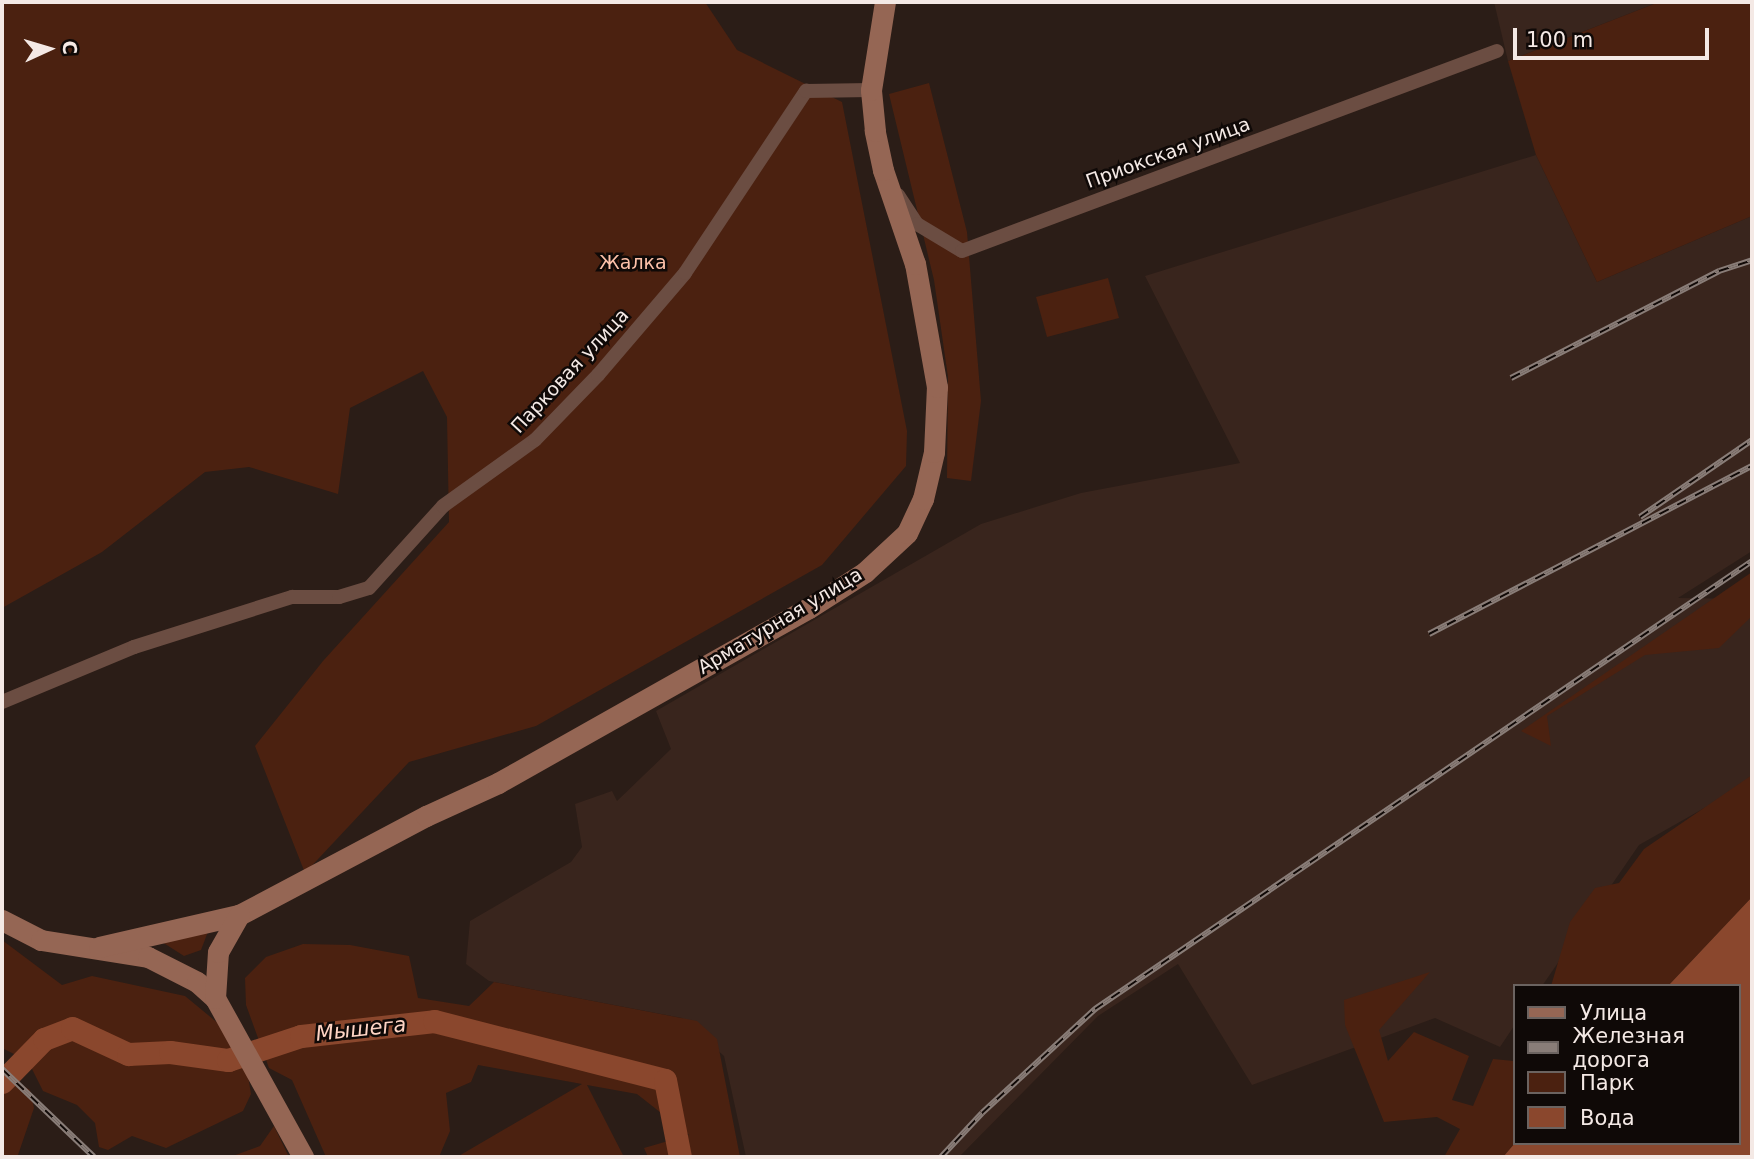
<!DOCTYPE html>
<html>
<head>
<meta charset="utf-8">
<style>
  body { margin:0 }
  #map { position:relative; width:1754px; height:1159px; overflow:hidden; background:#2b1d17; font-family:"DejaVu Sans",sans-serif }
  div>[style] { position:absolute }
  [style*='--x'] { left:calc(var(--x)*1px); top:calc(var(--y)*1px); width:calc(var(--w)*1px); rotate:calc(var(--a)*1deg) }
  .built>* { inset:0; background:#39251d }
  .green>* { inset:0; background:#4b2110 }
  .water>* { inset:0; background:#8a472d }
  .river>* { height:23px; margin:-11.5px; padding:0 11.5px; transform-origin:11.5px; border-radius:11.5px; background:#8a472d }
  .street>* { height:14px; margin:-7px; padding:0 7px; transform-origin:7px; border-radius:7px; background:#6b4d42 }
  .secondary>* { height:21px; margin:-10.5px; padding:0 10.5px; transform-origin:10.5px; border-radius:10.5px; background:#956654 }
  .rail>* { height:6px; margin-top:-3px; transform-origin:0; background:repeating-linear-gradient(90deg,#0f0907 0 10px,#897d78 0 20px); box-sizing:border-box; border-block:2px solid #897d78 }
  span { translate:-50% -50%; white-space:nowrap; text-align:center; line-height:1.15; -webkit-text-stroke:5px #0f0907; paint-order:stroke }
  .street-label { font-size:19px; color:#f4e9e5 }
  .park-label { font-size:19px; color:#fdc1a9 }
  .water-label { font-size:21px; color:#fed4c4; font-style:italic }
  .frame { position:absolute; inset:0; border:4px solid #f4e9e5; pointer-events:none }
  .legend { position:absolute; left:1513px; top:984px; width:228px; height:161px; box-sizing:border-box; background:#0f0907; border:2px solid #6b6360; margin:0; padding:9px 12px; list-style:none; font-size:21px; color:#f4e9e5 }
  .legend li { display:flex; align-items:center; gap:14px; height:35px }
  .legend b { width:35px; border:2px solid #6b6360 }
  .north { position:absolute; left:14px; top:14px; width:70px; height:70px; -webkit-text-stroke:5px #0f0907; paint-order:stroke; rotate:86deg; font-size:19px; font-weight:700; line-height:28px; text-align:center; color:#f4e9e5 }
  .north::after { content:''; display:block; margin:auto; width:24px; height:32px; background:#f4e9e5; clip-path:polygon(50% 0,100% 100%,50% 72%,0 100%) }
  .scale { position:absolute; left:1513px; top:28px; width:196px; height:32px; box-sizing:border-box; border:4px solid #f4e9e5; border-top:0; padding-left:9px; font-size:21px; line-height:24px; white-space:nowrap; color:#f4e9e5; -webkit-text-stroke:5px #0f0907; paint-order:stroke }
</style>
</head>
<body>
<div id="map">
  <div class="built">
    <div style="clip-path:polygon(1494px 2px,1659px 2px,1508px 61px)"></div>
    <div style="clip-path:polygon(1536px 155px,1597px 282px,1752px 216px,1752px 551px,1678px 598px,1752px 599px,1752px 781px,1639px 845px,1542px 986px,1514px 986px,1514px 1026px,1500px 1047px,1435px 1018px,1252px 1085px,1178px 964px,1098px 1016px,959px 1157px,746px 1157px,724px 1056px,682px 1018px,489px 981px,466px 964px,470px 921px,571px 862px,582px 847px,575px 804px,612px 791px,617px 801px,671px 749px,656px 711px,981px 524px,1081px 493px,1240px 463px,1145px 276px)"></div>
  </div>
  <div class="green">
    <div style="clip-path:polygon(2px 2px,705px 2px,737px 50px,842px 102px,907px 431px,906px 466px,822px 565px,536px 726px,409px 762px,305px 873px,255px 746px,323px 661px,449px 522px,447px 417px,423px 371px,350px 408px,338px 494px,249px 467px,205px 472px,102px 552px,2px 608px)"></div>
    <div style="clip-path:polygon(1659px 2px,1752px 2px,1752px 216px,1597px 282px,1536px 155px,1508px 61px)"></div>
    <div style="clip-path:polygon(929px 83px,967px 232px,981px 401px,971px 481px,947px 478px,948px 377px,934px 280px,889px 94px)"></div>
    <div style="clip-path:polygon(1108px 278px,1119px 318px,1047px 337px,1036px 297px)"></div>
    <div style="clip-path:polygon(1752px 572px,1752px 616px,1719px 648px,1645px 655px,1547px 716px,1551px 746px,1521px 731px)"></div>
    <div style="clip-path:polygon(1752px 775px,1752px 897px,1668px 986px,1551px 986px,1570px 922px,1595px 888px,1619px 883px,1644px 849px)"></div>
    <div style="clip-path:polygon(209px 929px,201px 950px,184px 956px,162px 942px)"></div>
    <div style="clip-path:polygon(2px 940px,62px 985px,92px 976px,185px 996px,225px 1029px,248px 1076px,251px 1094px,243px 1111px,166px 1148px,132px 1136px,108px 1150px,99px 1147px,95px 1123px,77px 1105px,43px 1091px,28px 1061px,2px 1048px)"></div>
    <div style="clip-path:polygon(303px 944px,350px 945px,409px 956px,418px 998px,469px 1006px,494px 982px,697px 1021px,717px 1039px,740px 1157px,648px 1157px,644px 1148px,689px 1135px,637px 1094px,587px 1085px,624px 1157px,457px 1157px,582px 1084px,478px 1065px,471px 1082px,446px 1093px,450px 1131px,439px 1157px,326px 1157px,292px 1080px,269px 1068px,246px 1005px,245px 978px,266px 957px)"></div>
    <div style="clip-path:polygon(1430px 972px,1379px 1030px,1388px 1061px,1414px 1032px,1469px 1056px,1452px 1100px,1473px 1106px,1493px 1059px,1514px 1061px,1515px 1143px,1503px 1157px,1444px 1157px,1460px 1129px,1437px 1117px,1384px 1122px,1345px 1025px,1344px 1000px)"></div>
    <div style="clip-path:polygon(2px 1073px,30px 1090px,34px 1108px,18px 1155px,2px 1157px)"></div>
    <div style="clip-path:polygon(274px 1126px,289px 1157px,230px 1157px,260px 1146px)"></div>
  </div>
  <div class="water">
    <div style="clip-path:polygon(1752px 897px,1752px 1157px,1503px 1157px,1515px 1143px,1738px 1143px,1738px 986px,1668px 986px)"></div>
  </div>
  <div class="river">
    <div style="--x:2;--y:1082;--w:60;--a:-45.7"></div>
    <div style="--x:44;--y:1039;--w:30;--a:-21"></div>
    <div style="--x:72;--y:1028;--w:62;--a:24.9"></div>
    <div style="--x:128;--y:1054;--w:42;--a:-2.7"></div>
    <div style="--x:170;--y:1052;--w:59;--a:7.9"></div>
    <div style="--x:228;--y:1060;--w:77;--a:-18.2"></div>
    <div style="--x:301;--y:1036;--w:134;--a:-6.4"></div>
    <div style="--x:434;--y:1021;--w:238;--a:14.3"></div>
    <div style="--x:665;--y:1080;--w:78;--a:79"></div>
  </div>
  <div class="street">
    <div style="--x:898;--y:195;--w:35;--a:57"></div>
    <div style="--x:917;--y:224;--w:52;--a:31"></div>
    <div style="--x:962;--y:251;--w:571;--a:-20.5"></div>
    <div style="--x:2;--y:702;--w:143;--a:-22.6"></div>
    <div style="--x:134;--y:647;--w:166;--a:-17.6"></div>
    <div style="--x:292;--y:597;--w:47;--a:0"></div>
    <div style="--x:339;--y:597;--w:31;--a:-17"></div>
    <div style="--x:369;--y:588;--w:110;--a:-47.9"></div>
    <div style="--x:443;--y:506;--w:113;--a:-35.7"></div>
    <div style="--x:535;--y:440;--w:91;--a:-45.9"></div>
    <div style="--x:598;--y:375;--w:134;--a:-49.5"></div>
    <div style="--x:685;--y:273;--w:219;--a:-56.4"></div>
    <div style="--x:806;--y:91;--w:65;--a:-0.9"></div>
  </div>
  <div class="secondary">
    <div style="--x:2;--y:920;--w:44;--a:27.1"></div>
    <div style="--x:41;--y:940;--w:108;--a:9"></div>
    <div style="--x:148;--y:957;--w:55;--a:27"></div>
    <div style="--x:197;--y:982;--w:24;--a:42"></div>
    <div style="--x:215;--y:998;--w:182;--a:61"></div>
    <div style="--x:99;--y:947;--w:144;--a:-12.9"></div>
    <div style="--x:239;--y:915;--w:212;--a:-27.9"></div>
    <div style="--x:426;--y:816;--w:79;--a:-24.6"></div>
    <div style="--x:498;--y:783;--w:357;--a:-29.4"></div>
    <div style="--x:809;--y:608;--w:67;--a:-32.7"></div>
    <div style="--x:865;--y:572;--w:57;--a:-42.9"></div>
    <div style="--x:907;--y:533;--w:38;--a:-65"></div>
    <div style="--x:923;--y:499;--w:48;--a:-76.8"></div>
    <div style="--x:934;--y:452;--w:65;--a:-87.4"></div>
    <div style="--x:937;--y:387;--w:125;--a:-100.1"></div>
    <div style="--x:915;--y:264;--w:99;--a:-108.8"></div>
    <div style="--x:883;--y:170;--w:40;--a:-102"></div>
    <div style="--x:875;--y:131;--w:41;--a:-95.6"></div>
    <div style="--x:871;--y:90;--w:89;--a:-81"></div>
    <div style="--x:215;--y:998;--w:46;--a:-86.3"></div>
    <div style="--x:218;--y:952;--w:43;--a:-60.4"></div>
  </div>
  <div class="rail">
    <div style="--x:1511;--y:378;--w:234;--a:-27.2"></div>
    <div style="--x:1719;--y:271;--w:35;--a:-18"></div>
    <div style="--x:1640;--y:517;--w:136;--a:-34.5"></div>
    <div style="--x:1429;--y:634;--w:364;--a:-27.5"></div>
    <div style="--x:2;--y:1069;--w:127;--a:43.7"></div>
    <div style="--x:941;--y:1157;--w:60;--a:-47"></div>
    <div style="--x:982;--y:1113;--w:154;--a:-42.6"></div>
    <div style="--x:1095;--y:1009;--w:795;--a:-34.29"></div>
  </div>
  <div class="street-label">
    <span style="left:1168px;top:153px;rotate:-20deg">Приокская улица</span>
    <span style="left:570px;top:371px;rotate:-47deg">Парковая улица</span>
    <span style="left:780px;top:621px;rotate:-31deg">Арматурная улица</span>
  </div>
  <div class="park-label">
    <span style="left:633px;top:263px">Жалка</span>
  </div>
  <div class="water-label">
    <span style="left:361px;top:1029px;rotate:-6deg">Мышега</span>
  </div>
  <div class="frame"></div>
  <ul class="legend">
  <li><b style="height:9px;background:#956654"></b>Улица</li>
  <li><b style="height:9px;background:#897d78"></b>Железная дорога</li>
  <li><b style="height:19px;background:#4b2110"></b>Парк</li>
  <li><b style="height:19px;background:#8a472d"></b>Вода</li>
  </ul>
  <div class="north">С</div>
  <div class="scale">100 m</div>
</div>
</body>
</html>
